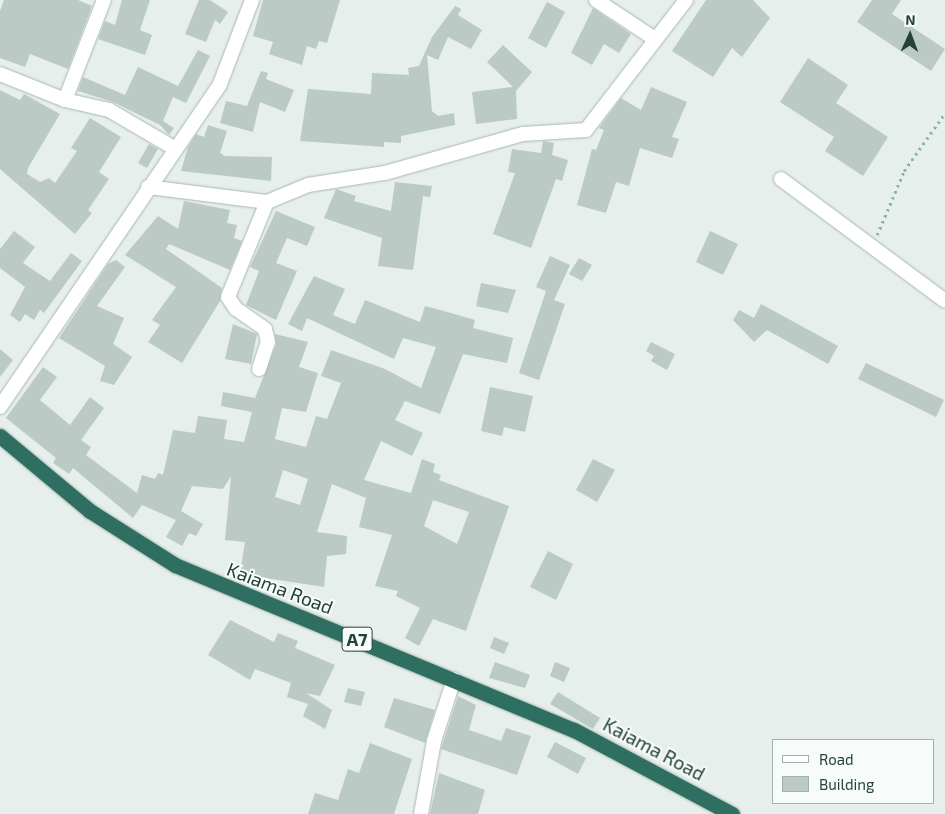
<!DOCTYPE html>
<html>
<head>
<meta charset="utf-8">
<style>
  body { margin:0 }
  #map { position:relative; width:945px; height:814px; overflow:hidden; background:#e6efeb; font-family:"Exo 2",sans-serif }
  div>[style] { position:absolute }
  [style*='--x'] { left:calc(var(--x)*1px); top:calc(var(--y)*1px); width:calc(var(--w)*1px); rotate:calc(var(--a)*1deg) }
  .building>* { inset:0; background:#bbcac4 }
  .path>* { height:2.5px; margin-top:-1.25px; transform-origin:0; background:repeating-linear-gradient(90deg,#86b3a5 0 2.5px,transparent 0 6.5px) }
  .roads { filter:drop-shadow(0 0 1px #a8b8b2) drop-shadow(0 0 1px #a8b8b2) }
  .minor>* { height:14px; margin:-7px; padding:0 7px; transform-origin:7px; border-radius:7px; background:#fff }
  .highway>* { height:15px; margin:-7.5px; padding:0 7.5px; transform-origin:7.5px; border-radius:7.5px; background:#2f6f62 }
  span { translate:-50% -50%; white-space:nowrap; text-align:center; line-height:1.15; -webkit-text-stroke:4px #f7fbf9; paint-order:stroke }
  .shield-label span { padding:1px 4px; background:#f7fbf9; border:1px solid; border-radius:4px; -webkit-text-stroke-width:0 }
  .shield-label { font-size:18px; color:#24423a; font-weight:700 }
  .street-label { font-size:19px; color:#24423a }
  .legend { position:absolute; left:772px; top:739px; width:162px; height:65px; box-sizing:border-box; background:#f7fbf9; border:1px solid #a3b1ad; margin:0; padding:6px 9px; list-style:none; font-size:15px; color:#24423a }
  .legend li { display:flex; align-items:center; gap:10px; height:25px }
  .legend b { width:25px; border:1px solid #a3b1ad }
  .north { position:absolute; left:885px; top:10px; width:50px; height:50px; -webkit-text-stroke:4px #f7fbf9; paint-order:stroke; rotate:2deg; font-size:14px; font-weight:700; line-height:20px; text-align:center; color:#24423a }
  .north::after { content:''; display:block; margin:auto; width:18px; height:22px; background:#24423a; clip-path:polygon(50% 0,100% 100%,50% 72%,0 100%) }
</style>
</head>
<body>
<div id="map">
  <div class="building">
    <div style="clip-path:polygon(4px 0,78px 0,92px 6px,68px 69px,30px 54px,25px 67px,0 58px,0 11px)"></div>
    <div style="clip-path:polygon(122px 0,150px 0,140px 30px,152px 35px,145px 55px,98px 39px,105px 21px,115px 25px)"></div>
    <div style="clip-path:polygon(199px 0,210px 0,228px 12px,220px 24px,215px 20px,206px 42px,185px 34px)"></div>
    <div style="clip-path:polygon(263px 0,340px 0,327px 43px,319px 41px,316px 49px,307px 46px,302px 65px,269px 54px,273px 42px,253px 36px)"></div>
    <div style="clip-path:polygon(706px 0,753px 0,770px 18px,742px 57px,732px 48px,713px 77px,672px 51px)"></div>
    <div style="clip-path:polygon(872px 0,901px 0,892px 14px,945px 49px,931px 71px,857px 22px)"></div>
    <div style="clip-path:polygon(547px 2px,565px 12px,546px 48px,528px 38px)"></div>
    <div style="clip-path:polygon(455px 6px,461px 9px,458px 15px,482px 30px,471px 49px,448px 37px,438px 60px,427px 55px,432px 111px,438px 116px,454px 113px,455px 125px,401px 136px,401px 143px,384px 142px,384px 147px,300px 141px,308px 89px,371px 94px,372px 73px,409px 75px,408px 68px,419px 66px,432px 37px)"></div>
    <div style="clip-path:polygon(593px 8px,631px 34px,619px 53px,604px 44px,592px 65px,571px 53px)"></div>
    <div style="clip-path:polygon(503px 45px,532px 72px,516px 91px,517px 119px,476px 124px,472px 92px,513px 87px,487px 62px)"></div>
    <div style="clip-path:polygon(198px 50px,210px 56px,186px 103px,173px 97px,163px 121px,174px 128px,169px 135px,160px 125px,113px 102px,78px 91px,83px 77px,125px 95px,138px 67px,178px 86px)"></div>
    <div style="clip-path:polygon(808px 58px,848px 85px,836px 103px,888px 137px,863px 176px,825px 151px,834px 137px,780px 102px)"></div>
    <div style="clip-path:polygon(261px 71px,268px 73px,266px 79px,294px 90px,285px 112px,260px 102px,253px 132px,220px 123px,226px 101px,247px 106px)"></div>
    <div style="clip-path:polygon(651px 87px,687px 102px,672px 137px,679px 139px,672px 158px,640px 148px,629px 186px,616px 182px,606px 213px,577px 205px,592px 149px,596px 150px,604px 130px,599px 128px,621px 98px,641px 110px)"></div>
    <div style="clip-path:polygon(0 90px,20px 100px,24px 94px,60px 114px,28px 168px,27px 174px,40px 182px,49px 178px,55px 183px,77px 151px,71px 148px,90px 118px,121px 137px,99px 172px,109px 179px,88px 210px,92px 213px,75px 234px,0 169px)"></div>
    <div style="clip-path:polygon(208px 125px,227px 131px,220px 153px,225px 156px,272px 157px,271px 181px,181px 171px,188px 147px,196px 134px,204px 137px)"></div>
    <div style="clip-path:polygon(543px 141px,554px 143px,552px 155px,568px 160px,562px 181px,556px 179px,531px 248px,493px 234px,515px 173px,508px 172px,512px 149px,541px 153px)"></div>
    <div style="clip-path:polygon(149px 144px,158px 149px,147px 168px,138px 163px)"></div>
    <div style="clip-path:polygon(395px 182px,432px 186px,430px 197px,423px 196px,413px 270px,378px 266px,382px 238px,324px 218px,336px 189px,356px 196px,354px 201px,391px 211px)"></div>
    <div style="clip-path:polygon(184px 201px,230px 210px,227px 223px,237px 225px,234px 238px,242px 241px,230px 270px,169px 244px,166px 249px,222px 288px,220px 301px,182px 363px,148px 342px,160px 325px,152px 320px,176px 287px,125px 255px,158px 216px,178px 229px)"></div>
    <div style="clip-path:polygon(276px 211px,315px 227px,307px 246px,287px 238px,276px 263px,297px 271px,276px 320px,246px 305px,259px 271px,250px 267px)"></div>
    <div style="clip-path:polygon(14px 231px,35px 247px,23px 263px,50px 281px,71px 253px,82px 261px,44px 313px,40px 310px,34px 320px,25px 314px,20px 322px,10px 315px,25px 287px,0 268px,0 249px)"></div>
    <div style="clip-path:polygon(710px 231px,738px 244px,723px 275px,696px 262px)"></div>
    <div style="clip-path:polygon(550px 256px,570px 265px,554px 300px,565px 304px,539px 380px,519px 373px,546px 291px,536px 287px)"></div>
    <div style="clip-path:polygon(579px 258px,592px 265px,582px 281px,569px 274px)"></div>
    <div style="clip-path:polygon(116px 260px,125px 267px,97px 306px,124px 318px,113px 344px,132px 357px,114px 385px,100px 381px,105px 366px,59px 338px,108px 264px)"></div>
    <div style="clip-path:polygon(evenodd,314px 276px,345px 289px,333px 315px,355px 324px,365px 300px,420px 322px,425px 306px,451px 313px,475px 320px,473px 328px,513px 338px,507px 363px,463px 354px,440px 414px,405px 401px,395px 420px,423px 433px,412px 456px,381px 441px,364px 480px,411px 493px,422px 459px,435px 464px,433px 472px,441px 475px,439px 480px,509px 506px,466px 631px,433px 619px,419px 646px,405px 638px,420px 608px,396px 596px,398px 591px,375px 586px,392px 535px,359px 527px,366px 498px,332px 484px,317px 532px,347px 536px,346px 554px,327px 556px,324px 587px,240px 574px,245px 542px,225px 540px,231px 476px,223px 489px,192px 486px,181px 511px,203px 524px,196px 536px,189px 533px,182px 546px,166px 537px,176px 520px,142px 505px,133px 518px,73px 468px,69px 474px,53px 463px,56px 458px,6px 418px,43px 367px,57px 377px,40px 400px,70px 425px,90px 397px,104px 408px,81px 440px,91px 447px,86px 455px,137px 493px,142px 475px,155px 479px,158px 473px,163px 475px,173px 430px,195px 433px,198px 416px,227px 420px,224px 439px,244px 442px,252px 412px,221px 406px,223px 392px,255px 398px,276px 345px,275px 334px,308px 342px,299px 367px,318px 373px,306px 412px,282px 408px,275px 439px,306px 447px,316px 416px,327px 419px,341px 383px,321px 376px,331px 350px,385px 369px,421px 388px,436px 347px,403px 338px,394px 359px,307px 318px,302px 331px,288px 324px,314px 276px,283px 470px,308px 479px,300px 505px,275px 497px,283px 470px,314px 276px,433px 500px,469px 512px,457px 544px,424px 526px,433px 500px)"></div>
    <div style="clip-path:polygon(481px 283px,516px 290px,508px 313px,476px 306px)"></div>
    <div style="clip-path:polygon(761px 304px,838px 346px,828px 364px,767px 330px,754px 342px,733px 320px,739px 310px,754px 318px)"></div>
    <div style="clip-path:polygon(233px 324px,257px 334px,251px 364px,225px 359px)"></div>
    <div style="clip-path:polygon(651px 342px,675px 354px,667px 370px,651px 361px,654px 356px,646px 351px)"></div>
    <div style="clip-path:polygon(0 349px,13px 360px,0 377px)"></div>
    <div style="clip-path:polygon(866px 363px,944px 400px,936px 417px,858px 379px)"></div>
    <div style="clip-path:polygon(490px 387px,533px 396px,525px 432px,504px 427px,502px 436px,481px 431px)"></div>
    <div style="clip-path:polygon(593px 459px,615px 470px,597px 502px,576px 490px)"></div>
    <div style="clip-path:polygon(548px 551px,573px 564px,556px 600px,530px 587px)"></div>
    <div style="clip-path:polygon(230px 620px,274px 642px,278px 633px,298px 641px,295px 648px,335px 665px,320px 696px,306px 693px,332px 710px,325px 729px,303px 716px,308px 704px,287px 697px,291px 683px,255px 669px,250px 680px,208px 655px)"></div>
    <div style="clip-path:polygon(494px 637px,509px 643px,504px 654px,490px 648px)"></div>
    <div style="clip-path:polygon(495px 662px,530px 675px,525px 688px,489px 678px)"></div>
    <div style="clip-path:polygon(555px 662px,570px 668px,564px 682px,550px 676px)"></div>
    <div style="clip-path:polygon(348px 688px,365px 692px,361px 706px,344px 702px)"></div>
    <div style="clip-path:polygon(558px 692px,600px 718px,593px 729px,550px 704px)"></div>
    <div style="clip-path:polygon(458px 696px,476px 705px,469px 730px,501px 741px,506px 728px,531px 736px,517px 775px,441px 749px)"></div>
    <div style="clip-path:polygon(394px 698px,435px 710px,425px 743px,384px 727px)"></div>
    <div style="clip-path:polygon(555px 742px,586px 758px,578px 774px,547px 757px)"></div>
    <div style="clip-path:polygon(370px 743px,412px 759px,394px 814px,308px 814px,315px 793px,338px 800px,348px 769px,359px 773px)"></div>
    <div style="clip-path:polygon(439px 773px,485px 790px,478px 814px,430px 814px)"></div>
  </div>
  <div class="path">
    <div style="--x:877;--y:235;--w:69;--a:-67.1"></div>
    <div style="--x:904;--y:171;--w:71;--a:-54.7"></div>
  </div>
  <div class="roads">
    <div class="minor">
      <div style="--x:596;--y:0;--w:71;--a:33.5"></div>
      <div style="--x:0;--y:74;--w:70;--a:21.8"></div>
      <div style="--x:65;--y:100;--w:45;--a:12.8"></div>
      <div style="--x:109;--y:110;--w:75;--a:30.3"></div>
      <div style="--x:65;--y:100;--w:107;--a:-68.7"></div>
      <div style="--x:781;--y:179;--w:204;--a:36.6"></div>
      <div style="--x:148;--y:187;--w:120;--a:7.2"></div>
      <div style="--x:259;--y:369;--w:28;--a:-72"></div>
      <div style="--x:268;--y:342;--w:13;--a:-103"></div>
      <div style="--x:265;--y:329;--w:35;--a:-145"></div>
      <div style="--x:236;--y:309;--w:14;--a:-124"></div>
      <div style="--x:228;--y:297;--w:103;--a:-67.7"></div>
      <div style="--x:267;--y:202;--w:44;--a:-22.5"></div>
      <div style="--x:308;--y:185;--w:78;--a:-8.9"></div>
      <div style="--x:385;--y:173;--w:143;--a:-15.8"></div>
      <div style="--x:523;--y:134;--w:63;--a:-3.6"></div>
      <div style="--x:586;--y:130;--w:164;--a:-52.4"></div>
      <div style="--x:0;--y:407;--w:391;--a:-55.7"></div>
      <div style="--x:220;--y:84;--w:90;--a:-69.1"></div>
      <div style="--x:421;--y:814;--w:74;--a:-79.9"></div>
      <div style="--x:434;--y:741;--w:65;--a:-72.1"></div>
    </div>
    <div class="highway">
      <div style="--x:0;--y:436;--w:117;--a:39.8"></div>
      <div style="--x:90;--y:511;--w:101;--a:32.4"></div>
      <div style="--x:175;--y:565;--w:432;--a:22.5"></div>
      <div style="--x:574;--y:730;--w:179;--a:28"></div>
    </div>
  </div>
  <div class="shield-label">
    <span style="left:357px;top:639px">A7</span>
  </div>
  <div class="street-label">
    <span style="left:280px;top:588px;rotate:21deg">Kaiama Road</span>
    <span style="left:654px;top:749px;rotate:28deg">Kaiama Road</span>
  </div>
  <ul class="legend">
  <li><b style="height:6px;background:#fff"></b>Road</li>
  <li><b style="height:14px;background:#bbcac4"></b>Building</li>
  </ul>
  <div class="north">N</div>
</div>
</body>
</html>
